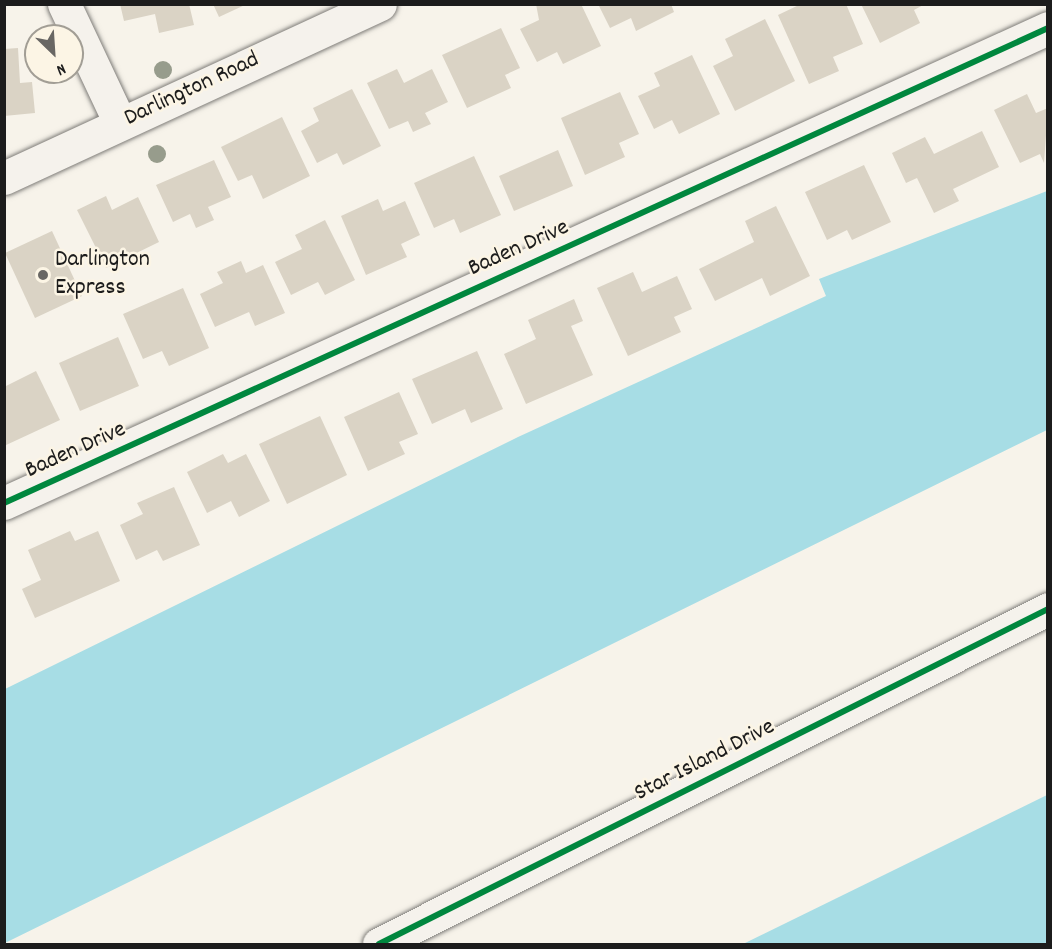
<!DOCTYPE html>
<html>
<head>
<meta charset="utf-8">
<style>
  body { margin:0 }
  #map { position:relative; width:1052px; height:949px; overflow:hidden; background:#f7f3ea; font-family:Dekko,sans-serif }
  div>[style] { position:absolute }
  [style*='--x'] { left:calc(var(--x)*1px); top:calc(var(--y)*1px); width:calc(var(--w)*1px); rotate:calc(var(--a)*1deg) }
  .water>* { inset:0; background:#a7dde5 }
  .building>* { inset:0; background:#dad3c5 }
  .roads { filter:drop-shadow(0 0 2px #7f7d79) drop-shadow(0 0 2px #7f7d79) }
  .minor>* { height:33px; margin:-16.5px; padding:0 16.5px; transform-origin:16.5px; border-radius:16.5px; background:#f5f2ec }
  .tertiary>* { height:33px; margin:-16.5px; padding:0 16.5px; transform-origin:16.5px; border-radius:16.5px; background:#f5f2ec }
  .cycleway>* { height:6px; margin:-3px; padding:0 3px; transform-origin:3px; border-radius:3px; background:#00873e }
  .trees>* { width:18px; height:18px; margin:-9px; border-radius:50%; background:#979c8c }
  .dots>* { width:16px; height:16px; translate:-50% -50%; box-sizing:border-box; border:3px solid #fcf5e5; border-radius:50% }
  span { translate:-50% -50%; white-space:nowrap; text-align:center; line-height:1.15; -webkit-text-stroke:5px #fcf5e5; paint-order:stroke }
  .street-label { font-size:24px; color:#1c1c1c }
  .poi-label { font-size:24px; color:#1c1c1c }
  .left { translate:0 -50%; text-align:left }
  .frame { position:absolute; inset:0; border:6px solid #1c1c1c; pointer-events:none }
  .north { position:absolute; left:24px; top:24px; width:60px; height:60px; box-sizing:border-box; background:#fcf5e5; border:2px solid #a29e95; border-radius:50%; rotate:155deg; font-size:16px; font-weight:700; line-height:24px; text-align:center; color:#1c1c1c }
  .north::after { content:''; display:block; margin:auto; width:21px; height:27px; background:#696764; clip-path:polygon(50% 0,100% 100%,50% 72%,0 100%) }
</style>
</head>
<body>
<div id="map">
  <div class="water">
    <div style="clip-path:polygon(1047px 191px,1047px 430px,5px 943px,5px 689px,518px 437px,826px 296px,819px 279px)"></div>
    <div style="clip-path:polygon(1047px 795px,1047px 944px,743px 944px)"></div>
  </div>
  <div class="building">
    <div style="clip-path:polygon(120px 4px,189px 4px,194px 25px,159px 33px,155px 14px,124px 21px)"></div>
    <div style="clip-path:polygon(213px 4px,247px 4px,219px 17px)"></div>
    <div style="clip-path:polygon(536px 4px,581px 4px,601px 46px,563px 64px,557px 52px,537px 62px,520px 29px,539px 20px)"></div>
    <div style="clip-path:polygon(598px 4px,671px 4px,674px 12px,636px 31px,631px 18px,610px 28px)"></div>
    <div style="clip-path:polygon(801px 4px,846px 4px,863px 44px,833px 57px,839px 71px,809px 84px,778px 15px)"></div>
    <div style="clip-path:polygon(861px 4px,925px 4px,914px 10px,920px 23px,880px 43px)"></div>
    <div style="clip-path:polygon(765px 19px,795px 81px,735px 111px,713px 66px,733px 56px,725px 39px)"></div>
    <div style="clip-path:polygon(501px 28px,520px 68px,505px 75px,511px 88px,467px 108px,442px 55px)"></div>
    <div style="clip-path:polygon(18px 48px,20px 83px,32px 82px,35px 113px,4px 116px,4px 49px)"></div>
    <div style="clip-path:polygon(692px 55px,720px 114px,679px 134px,672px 120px,654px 129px,638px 96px,660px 86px,654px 73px)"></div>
    <div style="clip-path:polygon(397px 69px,404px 83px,432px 69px,448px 102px,425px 113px,431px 124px,413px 132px,408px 121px,389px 129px,367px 83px)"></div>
    <div style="clip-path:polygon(352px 89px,381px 146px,343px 165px,337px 153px,317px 163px,301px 131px,319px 121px,313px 108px)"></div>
    <div style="clip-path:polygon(620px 92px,639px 134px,619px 143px,625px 157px,585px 175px,561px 118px)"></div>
    <div style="clip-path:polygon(1027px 94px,1036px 113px,1048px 108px,1044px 163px,1040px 154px,1020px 163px,994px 110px)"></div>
    <div style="clip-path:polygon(282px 117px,310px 176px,263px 199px,252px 175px,238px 181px,221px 147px)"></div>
    <div style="clip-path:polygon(982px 131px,999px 167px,953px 189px,959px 201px,934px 213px,917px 178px,906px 183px,892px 153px,925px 137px,934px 154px)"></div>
    <div style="clip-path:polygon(558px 150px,573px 186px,514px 211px,499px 176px)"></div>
    <div style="clip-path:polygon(474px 156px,501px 215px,460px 233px,454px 219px,434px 228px,414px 183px)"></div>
    <div style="clip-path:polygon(214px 160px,231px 197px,208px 207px,214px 220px,196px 228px,190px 214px,173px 222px,156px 185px)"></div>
    <div style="clip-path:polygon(864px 165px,891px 222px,852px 240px,847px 230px,827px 240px,805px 192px)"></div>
    <div style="clip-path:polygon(106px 196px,112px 210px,138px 197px,159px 242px,106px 268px,77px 210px)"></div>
    <div style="clip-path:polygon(378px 199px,383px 211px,405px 201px,420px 235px,401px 244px,407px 257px,366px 275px,341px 216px)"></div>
    <div style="clip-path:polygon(776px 206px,810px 276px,770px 296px,762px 278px,715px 301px,699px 269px,754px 242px,745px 221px)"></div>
    <div style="clip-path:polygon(325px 220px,355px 280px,325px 295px,318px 282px,291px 295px,275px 262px,302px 249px,295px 235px)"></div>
    <div style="clip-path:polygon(52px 231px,82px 296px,35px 318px,5px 253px)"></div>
    <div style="clip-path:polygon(241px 261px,246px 273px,263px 265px,285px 313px,255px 326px,249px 312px,215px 327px,200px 294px,223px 283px,217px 272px)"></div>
    <div style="clip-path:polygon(633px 272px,642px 292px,677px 276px,692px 309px,674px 317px,681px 332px,628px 356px,597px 288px)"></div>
    <div style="clip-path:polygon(183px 288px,209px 348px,169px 366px,162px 351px,143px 359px,123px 314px)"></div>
    <div style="clip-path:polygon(574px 299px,583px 321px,571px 326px,593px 375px,526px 404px,504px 354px,536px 339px,528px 320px)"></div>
    <div style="clip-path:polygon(118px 337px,139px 386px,80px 411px,59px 363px)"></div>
    <div style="clip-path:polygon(477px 351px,503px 409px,471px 423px,465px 409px,432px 424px,412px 379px)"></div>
    <div style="clip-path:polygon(36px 371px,60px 420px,4px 446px,4px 387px)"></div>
    <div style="clip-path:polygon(399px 392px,418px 434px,399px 442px,405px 454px,368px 471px,344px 417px)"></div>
    <div style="clip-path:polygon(320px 416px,347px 475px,287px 504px,259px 444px)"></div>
    <div style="clip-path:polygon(223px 454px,228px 463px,246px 454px,270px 501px,239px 517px,231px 501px,207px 513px,187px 472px)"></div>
    <div style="clip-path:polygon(174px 487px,200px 545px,163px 561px,157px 550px,136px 560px,120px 525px,143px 514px,137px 503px)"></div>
    <div style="clip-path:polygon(70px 531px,75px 541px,98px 531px,120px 581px,35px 618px,22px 589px,41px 580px,28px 550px)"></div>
  </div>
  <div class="roads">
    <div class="minor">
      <div style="--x:64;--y:4;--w:132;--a:64.8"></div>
      <div style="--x:4;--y:503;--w:1147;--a:-24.46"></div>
      <div style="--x:379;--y:944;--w:748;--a:-26.6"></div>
    </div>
    <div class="tertiary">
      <div style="--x:4;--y:178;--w:414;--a:-24.8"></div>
    </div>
  </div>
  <div class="cycleway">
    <div style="--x:4;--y:503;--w:1147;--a:-24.46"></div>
    <div style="--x:379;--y:944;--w:748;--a:-26.6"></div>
  </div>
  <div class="trees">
    <div style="left:163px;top:70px"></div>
    <div style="left:157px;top:154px"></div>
  </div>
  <div class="dots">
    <div style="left:43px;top:275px;background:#696764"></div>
  </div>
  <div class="street-label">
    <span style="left:192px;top:90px;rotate:-25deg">Darlington Road</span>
    <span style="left:519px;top:249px;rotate:-24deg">Baden Drive</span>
    <span style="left:76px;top:451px;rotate:-24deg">Baden Drive</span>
    <span style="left:705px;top:761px;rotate:-27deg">Star Island Drive</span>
  </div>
  <div class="poi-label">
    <span class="left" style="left:55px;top:275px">Darlington<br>Express</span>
  </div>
  <div class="frame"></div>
  <div class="north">N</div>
</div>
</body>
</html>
